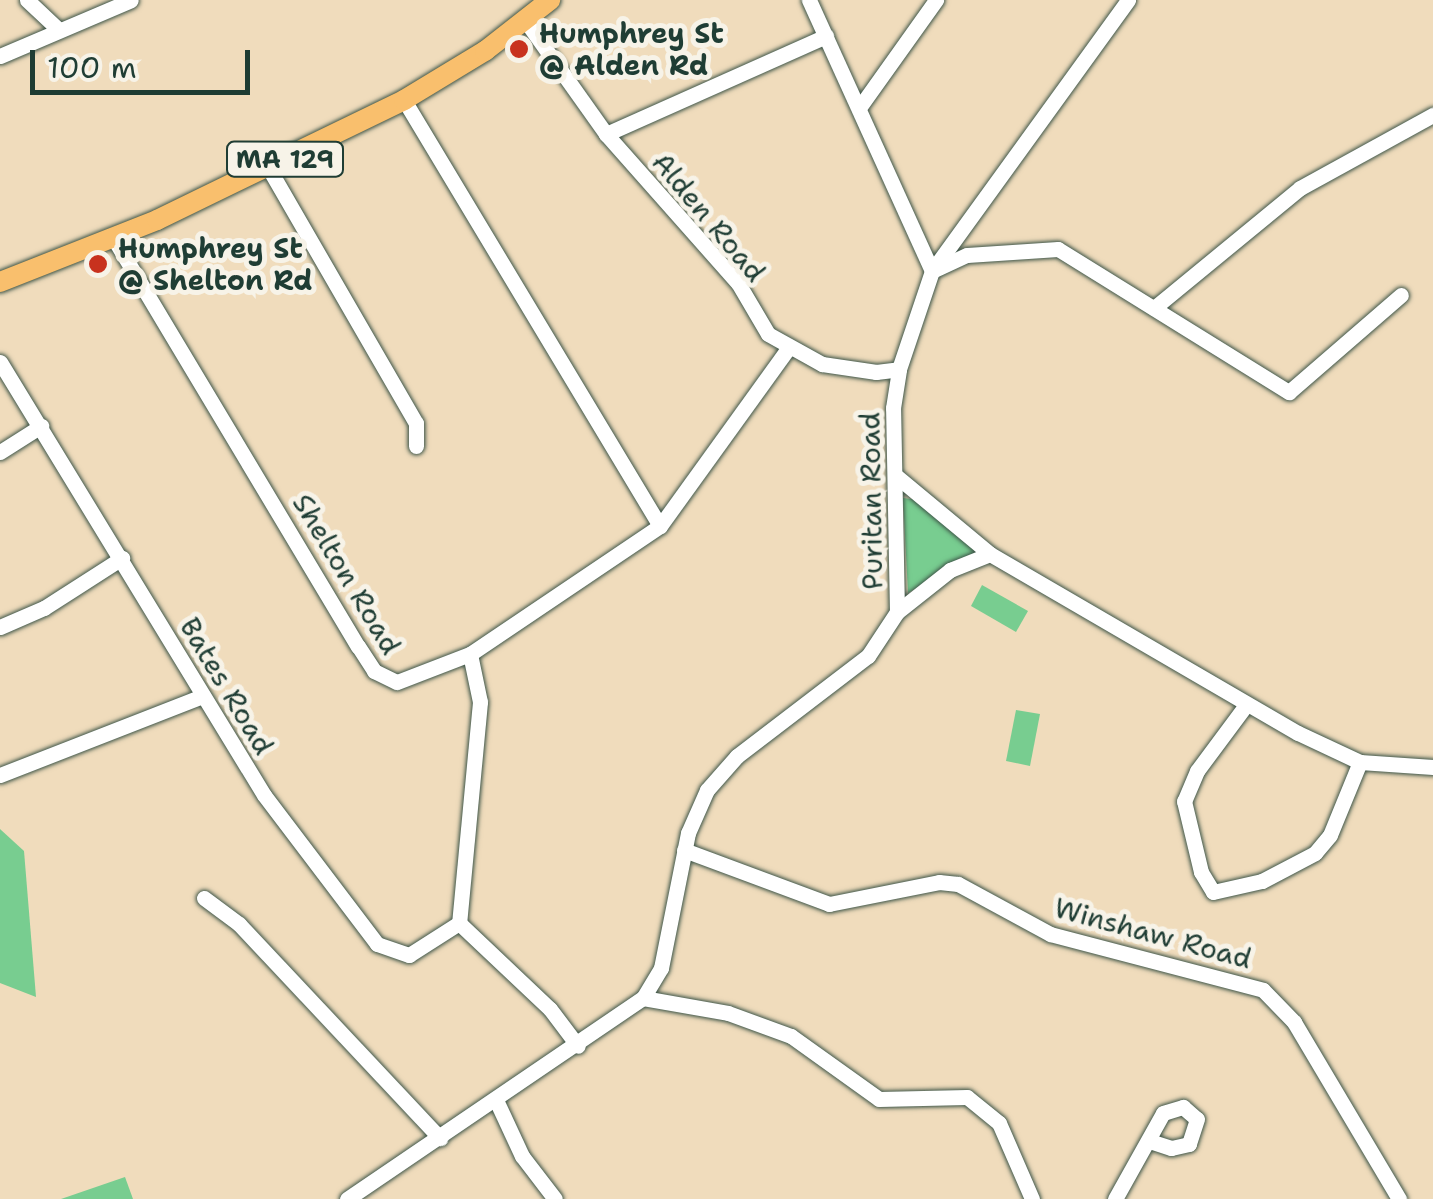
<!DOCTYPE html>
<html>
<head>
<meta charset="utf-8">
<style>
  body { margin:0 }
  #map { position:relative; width:1433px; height:1199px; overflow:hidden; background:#f0dcbc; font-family:"Shantell Sans",sans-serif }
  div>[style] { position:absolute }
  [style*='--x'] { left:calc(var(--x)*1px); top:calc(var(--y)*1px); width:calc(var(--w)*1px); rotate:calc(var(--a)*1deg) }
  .green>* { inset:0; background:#78cd90 }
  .roads { filter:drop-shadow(0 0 2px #3e5548) drop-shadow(0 0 2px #3e5548) }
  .minor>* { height:15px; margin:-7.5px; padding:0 7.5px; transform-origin:7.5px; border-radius:7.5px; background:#fff }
  .major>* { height:20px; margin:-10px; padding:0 10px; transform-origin:10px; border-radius:10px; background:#f9bf6d }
  .dots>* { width:28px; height:28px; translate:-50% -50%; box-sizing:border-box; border:5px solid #f7f3e8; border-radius:50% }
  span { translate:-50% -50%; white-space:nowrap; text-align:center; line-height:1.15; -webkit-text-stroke:10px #f7f3e8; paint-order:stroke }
  .shield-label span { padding:2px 8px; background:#f7f3e8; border:2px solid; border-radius:8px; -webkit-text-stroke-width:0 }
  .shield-label { font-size:25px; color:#1f3d34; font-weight:700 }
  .poi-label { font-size:28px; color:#1f3d34; font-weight:700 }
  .left { translate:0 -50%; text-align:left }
  .street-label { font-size:28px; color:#1f3d34 }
  .scale { position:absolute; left:30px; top:50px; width:220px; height:45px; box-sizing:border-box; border:5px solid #1f3d34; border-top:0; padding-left:12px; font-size:30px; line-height:35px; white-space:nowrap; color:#1f3d34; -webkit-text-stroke:8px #f7f3e8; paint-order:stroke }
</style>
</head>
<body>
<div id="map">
  <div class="green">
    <div style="clip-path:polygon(903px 498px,920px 500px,979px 551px,908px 593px)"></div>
    <div style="clip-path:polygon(982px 585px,1028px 611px,1016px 632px,971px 606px)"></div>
    <div style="clip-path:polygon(1016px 710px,1040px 714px,1030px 766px,1006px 761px)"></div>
    <div style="clip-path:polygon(0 829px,24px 851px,36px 997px,0 983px)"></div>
    <div style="clip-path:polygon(125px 1177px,133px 1199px,61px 1199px)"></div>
  </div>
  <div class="roads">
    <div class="minor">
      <div style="--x:27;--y:0;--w:44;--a:43.2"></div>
      <div style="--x:525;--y:20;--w:140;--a:54.6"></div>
      <div style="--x:606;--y:134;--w:199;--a:48.5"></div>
      <div style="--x:738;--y:283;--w:59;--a:59.5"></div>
      <div style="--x:768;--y:334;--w:62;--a:29.1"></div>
      <div style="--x:822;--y:364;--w:55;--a:8.4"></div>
      <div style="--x:876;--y:372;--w:23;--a:-7"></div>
      <div style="--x:0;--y:56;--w:142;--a:-23.1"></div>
      <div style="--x:404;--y:100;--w:497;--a:59"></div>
      <div style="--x:859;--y:108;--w:133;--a:-54.5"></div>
      <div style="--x:606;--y:134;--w:241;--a:-24"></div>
      <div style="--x:268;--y:167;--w:296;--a:60"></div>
      <div style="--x:416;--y:423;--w:23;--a:90"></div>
      <div style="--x:114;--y:239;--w:475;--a:59.1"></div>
      <div style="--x:358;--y:646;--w:30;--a:57"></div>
      <div style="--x:374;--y:671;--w:25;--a:26"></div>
      <div style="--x:397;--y:682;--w:78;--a:-21"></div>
      <div style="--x:470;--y:654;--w:229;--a:-34"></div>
      <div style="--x:660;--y:526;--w:217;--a:-54.2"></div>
      <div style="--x:937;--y:264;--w:326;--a:-54.1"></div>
      <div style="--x:932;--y:271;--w:38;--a:-25"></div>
      <div style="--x:967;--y:255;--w:91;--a:-3.8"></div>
      <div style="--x:1058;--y:249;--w:272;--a:31.8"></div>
      <div style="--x:1289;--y:392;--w:148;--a:-40.9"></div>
      <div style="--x:1154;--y:308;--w:189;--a:-39.4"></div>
      <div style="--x:1300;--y:188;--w:152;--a:-28.8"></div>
      <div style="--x:0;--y:362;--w:507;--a:58.63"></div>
      <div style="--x:264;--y:795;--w:187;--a:52.8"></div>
      <div style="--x:377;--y:944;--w:34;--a:19"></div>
      <div style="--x:409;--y:955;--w:59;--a:-32.6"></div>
      <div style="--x:0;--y:452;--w:49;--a:-32.4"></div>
      <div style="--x:895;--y:475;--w:124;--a:39.7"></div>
      <div style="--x:990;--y:554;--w:356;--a:30.2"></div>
      <div style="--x:1298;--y:733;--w:68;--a:25.1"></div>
      <div style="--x:1360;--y:762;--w:73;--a:3.9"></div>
      <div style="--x:897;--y:612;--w:68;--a:-38.4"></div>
      <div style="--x:950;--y:570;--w:43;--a:-21.8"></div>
      <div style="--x:0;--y:627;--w:48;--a:-23.4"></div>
      <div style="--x:44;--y:608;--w:93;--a:-32.7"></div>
      <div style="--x:470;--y:654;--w:49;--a:78.2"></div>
      <div style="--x:480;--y:702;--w:222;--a:95.4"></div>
      <div style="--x:459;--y:923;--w:125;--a:43.4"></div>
      <div style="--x:550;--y:1009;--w:46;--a:52.9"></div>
      <div style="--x:1246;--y:705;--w:82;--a:126.6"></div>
      <div style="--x:1197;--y:771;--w:33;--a:113"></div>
      <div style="--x:1184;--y:801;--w:73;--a:76.5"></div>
      <div style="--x:1201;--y:872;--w:23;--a:59"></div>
      <div style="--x:1213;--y:892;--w:50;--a:-12.7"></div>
      <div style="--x:1262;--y:881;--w:60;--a:-27.8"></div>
      <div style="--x:1315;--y:853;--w:23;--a:-50"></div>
      <div style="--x:1330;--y:835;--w:79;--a:-67.7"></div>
      <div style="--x:0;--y:775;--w:218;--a:-21.3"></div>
      <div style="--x:684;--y:850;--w:155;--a:20.4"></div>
      <div style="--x:829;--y:904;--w:112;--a:-11.3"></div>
      <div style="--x:939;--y:882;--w:19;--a:6"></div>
      <div style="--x:958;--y:884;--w:105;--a:28.5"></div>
      <div style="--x:1050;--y:934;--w:220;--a:14.7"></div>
      <div style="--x:1263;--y:990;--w:45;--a:45.9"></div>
      <div style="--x:1294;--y:1022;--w:206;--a:59.3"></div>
      <div style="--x:204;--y:898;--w:44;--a:36.6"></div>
      <div style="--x:239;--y:924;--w:294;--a:46.8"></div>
      <div style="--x:643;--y:998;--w:86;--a:10"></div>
      <div style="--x:728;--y:1013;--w:67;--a:20.1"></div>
      <div style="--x:791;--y:1036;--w:108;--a:35.6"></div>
      <div style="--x:879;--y:1099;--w:88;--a:-1.3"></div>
      <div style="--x:967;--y:1097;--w:41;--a:39.1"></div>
      <div style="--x:999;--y:1123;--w:83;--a:66.5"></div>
      <div style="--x:496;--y:1100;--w:62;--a:65.1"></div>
      <div style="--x:522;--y:1156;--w:54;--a:52.5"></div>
      <div style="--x:347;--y:1199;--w:358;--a:-34.2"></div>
      <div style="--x:643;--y:998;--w:35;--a:-59"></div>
      <div style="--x:661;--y:968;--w:138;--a:-78.7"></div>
      <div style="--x:688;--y:833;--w:47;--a:-66.2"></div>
      <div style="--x:707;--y:790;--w:45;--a:-48.6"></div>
      <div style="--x:737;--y:756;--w:165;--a:-37.4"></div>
      <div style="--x:868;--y:656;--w:53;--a:-56.6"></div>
      <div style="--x:897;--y:612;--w:204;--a:-91.1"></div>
      <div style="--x:893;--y:408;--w:39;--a:-81"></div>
      <div style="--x:899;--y:369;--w:103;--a:-71.4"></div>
      <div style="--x:932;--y:271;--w:298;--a:-114.4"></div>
      <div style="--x:1115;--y:1199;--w:98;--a:-60.8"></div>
      <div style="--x:1163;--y:1113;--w:21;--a:-17"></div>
      <div style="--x:1183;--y:1107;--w:18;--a:41"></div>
      <div style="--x:1197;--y:1119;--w:26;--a:108"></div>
      <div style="--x:1189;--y:1144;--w:18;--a:167"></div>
      <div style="--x:1171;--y:1148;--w:23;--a:-162"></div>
    </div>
    <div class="major">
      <div style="--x:0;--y:282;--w:169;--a:-21.5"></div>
      <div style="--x:157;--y:220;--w:275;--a:-25.9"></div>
      <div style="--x:404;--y:100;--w:95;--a:-31.2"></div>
      <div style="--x:485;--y:51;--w:83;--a:-38.1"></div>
    </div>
  </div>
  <div class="dots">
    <div style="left:519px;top:49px;background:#c8321e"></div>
    <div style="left:98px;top:264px;background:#c8321e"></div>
  </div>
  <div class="shield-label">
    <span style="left:285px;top:159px">MA 129</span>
  </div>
  <div class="poi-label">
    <span class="left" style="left:539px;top:49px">Humphrey St<br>@ Alden Rd</span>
    <span class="left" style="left:118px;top:264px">Humphrey St<br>@ Shelton Rd</span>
  </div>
  <div class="street-label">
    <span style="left:709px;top:217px;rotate:50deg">Alden Road</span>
    <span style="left:871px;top:501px;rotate:-91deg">Puritan Road</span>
    <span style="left:347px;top:574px;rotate:59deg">Shelton Road</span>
    <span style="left:227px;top:686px;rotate:59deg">Bates Road</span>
    <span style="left:1153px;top:933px;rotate:15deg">Winshaw Road</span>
  </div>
  <div class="scale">100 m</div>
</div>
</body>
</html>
